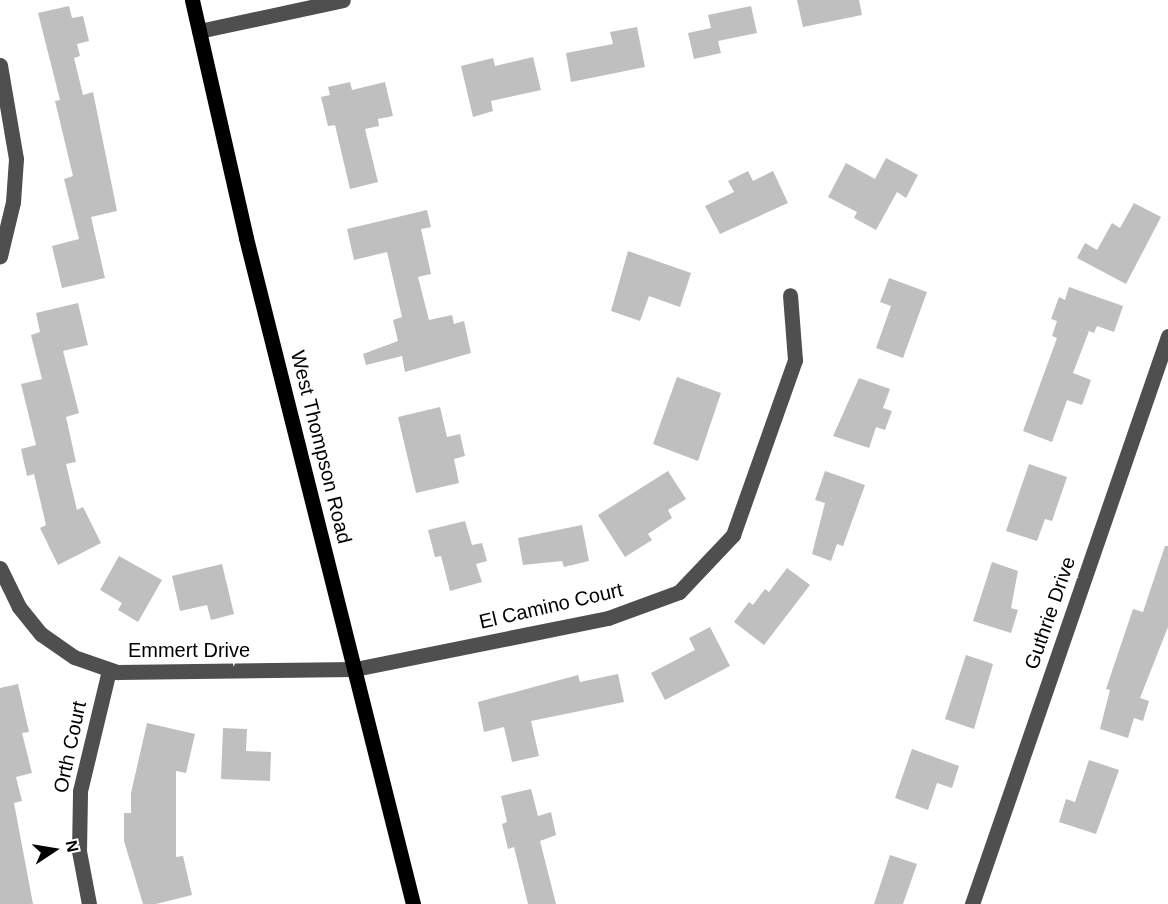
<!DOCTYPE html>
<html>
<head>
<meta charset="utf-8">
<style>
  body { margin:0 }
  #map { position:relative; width:1168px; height:904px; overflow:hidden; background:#fff; font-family:Helvetica,sans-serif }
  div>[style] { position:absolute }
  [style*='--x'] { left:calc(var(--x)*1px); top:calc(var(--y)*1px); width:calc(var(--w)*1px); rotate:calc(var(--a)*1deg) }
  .building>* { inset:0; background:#bfbfbf }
  .minor>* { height:15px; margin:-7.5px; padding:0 7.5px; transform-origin:7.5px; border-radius:7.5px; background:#4f4f4f }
  .major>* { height:15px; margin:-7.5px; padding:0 7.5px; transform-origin:7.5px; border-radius:7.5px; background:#000 }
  span { translate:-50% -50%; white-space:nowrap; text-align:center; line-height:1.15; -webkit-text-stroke:6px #fff; paint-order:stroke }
  .street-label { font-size:20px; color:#000 }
  .north { position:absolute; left:24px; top:820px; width:60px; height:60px; -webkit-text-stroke:4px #fff; paint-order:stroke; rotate:78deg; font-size:16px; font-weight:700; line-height:24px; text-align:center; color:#000 }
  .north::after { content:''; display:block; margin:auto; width:21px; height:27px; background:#000; clip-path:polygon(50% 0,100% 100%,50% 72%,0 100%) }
</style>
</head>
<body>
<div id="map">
  <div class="building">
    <div style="clip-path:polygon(797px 0,859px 0,862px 15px,803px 27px)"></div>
    <div style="clip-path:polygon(69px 6px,72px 18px,83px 16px,89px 41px,77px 44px,80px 56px,74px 58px,83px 95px,93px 92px,117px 211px,91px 217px,105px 278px,62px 288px,52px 246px,79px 239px,64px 179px,73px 176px,55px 101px,60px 100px,38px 13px)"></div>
    <div style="clip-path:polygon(751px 6px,757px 33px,718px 41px,721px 53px,694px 59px,688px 33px,711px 28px,708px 15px)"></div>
    <div style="clip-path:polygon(637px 27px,645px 67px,571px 82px,566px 53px,613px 44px,610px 32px)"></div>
    <div style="clip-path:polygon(533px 57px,541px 90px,491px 101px,493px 111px,473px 117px,461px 66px,493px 58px,495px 66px)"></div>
    <div style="clip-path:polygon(350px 82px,352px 90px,385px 82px,393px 116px,378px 119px,379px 126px,365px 129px,378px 182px,350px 189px,335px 125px,328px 126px,321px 97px,330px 95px,328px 87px)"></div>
    <div style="clip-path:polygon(886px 158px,918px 175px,906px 198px,897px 192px,876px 230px,854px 218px,857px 212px,828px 197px,846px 163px,875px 179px)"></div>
    <div style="clip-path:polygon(748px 171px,753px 181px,773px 171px,788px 203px,720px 234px,705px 206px,734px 192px,728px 181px)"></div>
    <div style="clip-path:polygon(1134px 203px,1161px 217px,1126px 284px,1077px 258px,1085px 243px,1097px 250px,1112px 223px,1120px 228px)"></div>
    <div style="clip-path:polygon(427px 210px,431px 227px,421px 229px,431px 274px,418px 277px,429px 320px,452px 315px,454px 324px,464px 321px,471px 353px,405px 372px,402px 356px,366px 365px,363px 354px,398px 341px,393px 320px,402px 317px,387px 252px,354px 260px,347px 229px)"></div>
    <div style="clip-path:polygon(628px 251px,691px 273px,680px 307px,649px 296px,640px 321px,611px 311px)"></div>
    <div style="clip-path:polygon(889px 278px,927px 292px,903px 358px,876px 348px,891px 306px,880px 302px)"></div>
    <div style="clip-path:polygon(1069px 287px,1123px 306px,1114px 332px,1097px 326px,1094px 333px,1089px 331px,1073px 373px,1091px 380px,1082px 405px,1067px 400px,1052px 442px,1023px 431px,1057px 338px,1052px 336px,1057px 321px,1051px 319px,1059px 297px,1065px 300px)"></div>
    <div style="clip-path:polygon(78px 303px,88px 345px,63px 351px,79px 413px,66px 417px,76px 462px,66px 464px,77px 510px,83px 507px,101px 543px,58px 565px,40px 528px,46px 525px,34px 474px,27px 476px,21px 449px,36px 445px,21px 384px,42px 379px,31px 335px,40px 332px,36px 313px)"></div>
    <div style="clip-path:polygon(677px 377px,721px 393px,698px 461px,653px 444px)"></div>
    <div style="clip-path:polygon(859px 378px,890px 389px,883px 408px,892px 411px,885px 430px,876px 427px,869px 448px,833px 436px)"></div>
    <div style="clip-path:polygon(440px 407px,447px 437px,460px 434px,465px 456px,454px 459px,459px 483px,416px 493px,398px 417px)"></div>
    <div style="clip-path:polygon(1029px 464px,1067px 477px,1052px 521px,1045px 519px,1037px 541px,1006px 531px)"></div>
    <div style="clip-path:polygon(668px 471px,686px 499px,668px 510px,672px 518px,648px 534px,652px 540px,625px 557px,598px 515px)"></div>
    <div style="clip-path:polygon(825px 471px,865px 485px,843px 546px,837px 544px,831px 561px,812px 554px,825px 503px,815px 500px)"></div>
    <div style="clip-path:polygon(465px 521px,472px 545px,482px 543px,487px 561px,476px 564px,482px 582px,450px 591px,441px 556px,435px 557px,428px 530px)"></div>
    <div style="clip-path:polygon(582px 525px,589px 561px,564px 567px,562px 561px,523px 565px,518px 538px)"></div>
    <div style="clip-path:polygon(1165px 546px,1168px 546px,1168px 627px,1140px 698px,1149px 701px,1143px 721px,1134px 718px,1128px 738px,1100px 729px,1110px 690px,1106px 689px,1133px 609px,1143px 612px)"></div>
    <div style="clip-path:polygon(119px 556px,162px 580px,138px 622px,118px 610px,122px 603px,100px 590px)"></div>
    <div style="clip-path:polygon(992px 562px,1018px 571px,1011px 608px,1018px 610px,1011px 633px,973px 621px)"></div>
    <div style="clip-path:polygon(222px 564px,234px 614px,211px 620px,207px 605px,180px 611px,172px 576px)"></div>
    <div style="clip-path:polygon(787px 568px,810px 585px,764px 645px,734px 622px,749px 602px,753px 605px,765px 589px,769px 592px)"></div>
    <div style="clip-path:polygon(710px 627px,730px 666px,665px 700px,651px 673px,695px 650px,689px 638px)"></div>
    <div style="clip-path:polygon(966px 655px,993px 664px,974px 729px,945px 719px)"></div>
    <div style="clip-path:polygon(618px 674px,624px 702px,531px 721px,539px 756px,512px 762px,504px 727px,484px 732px,478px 702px,578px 675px,580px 682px)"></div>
    <div style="clip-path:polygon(18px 684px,29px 732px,22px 733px,32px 773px,16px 777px,22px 801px,14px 803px,33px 904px,0 904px,0 688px)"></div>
    <div style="clip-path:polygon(147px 723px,195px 734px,186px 773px,176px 771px,176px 857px,183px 856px,192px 895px,156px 904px,143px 904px,124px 841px,124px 813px,131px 813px,131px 793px)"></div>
    <div style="clip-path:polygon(223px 728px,247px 729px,246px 751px,271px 752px,270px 781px,221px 779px)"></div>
    <div style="clip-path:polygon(912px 749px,959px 766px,952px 788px,937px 783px,928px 810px,895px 798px)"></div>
    <div style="clip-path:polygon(1089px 760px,1119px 770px,1096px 834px,1059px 822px,1066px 799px,1075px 802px)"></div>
    <div style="clip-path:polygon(531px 789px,538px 816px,551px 812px,556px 835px,540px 841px,556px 904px,528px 904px,514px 847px,508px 849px,502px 824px,507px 822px,501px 796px)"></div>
    <div style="clip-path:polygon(890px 855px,917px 864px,903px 904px,874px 904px)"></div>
  </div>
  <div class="minor">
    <div style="--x:199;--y:31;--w:147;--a:-12.1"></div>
    <div style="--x:0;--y:65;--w:95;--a:80.3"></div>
    <div style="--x:16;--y:159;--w:43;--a:94"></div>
    <div style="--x:13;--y:202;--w:56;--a:103.5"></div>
    <div style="--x:0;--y:568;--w:43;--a:64"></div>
    <div style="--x:19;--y:607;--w:35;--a:51"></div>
    <div style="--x:41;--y:634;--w:40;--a:34.9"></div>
    <div style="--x:74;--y:657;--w:46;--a:19.2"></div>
    <div style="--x:117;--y:672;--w:238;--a:-0.7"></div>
    <div style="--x:355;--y:669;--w:258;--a:-11.4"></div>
    <div style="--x:608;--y:618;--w:76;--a:-20.1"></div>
    <div style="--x:679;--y:592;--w:79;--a:-46.5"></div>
    <div style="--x:733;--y:535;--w:186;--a:-70.5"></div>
    <div style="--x:795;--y:360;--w:65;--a:-94.4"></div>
    <div style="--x:89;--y:904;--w:54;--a:-100.7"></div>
    <div style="--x:79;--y:851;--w:60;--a:-89"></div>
    <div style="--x:80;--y:791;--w:124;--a:-76.5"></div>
    <div style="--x:972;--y:904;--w:601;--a:-70.96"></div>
  </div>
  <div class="major">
    <div style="--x:192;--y:0;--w:244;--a:77.2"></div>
    <div style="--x:246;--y:238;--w:687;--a:75.92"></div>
  </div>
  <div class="street-label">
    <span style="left:321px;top:447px;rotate:76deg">West Thompson Road</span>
    <span style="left:551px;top:606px;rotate:-13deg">El Camino Court</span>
    <span style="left:1050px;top:613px;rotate:-71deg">Guthrie Drive</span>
    <span style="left:189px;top:650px">Emmert Drive</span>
    <span style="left:70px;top:747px;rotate:-78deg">Orth Court</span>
  </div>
  <div class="north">N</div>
</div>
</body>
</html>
